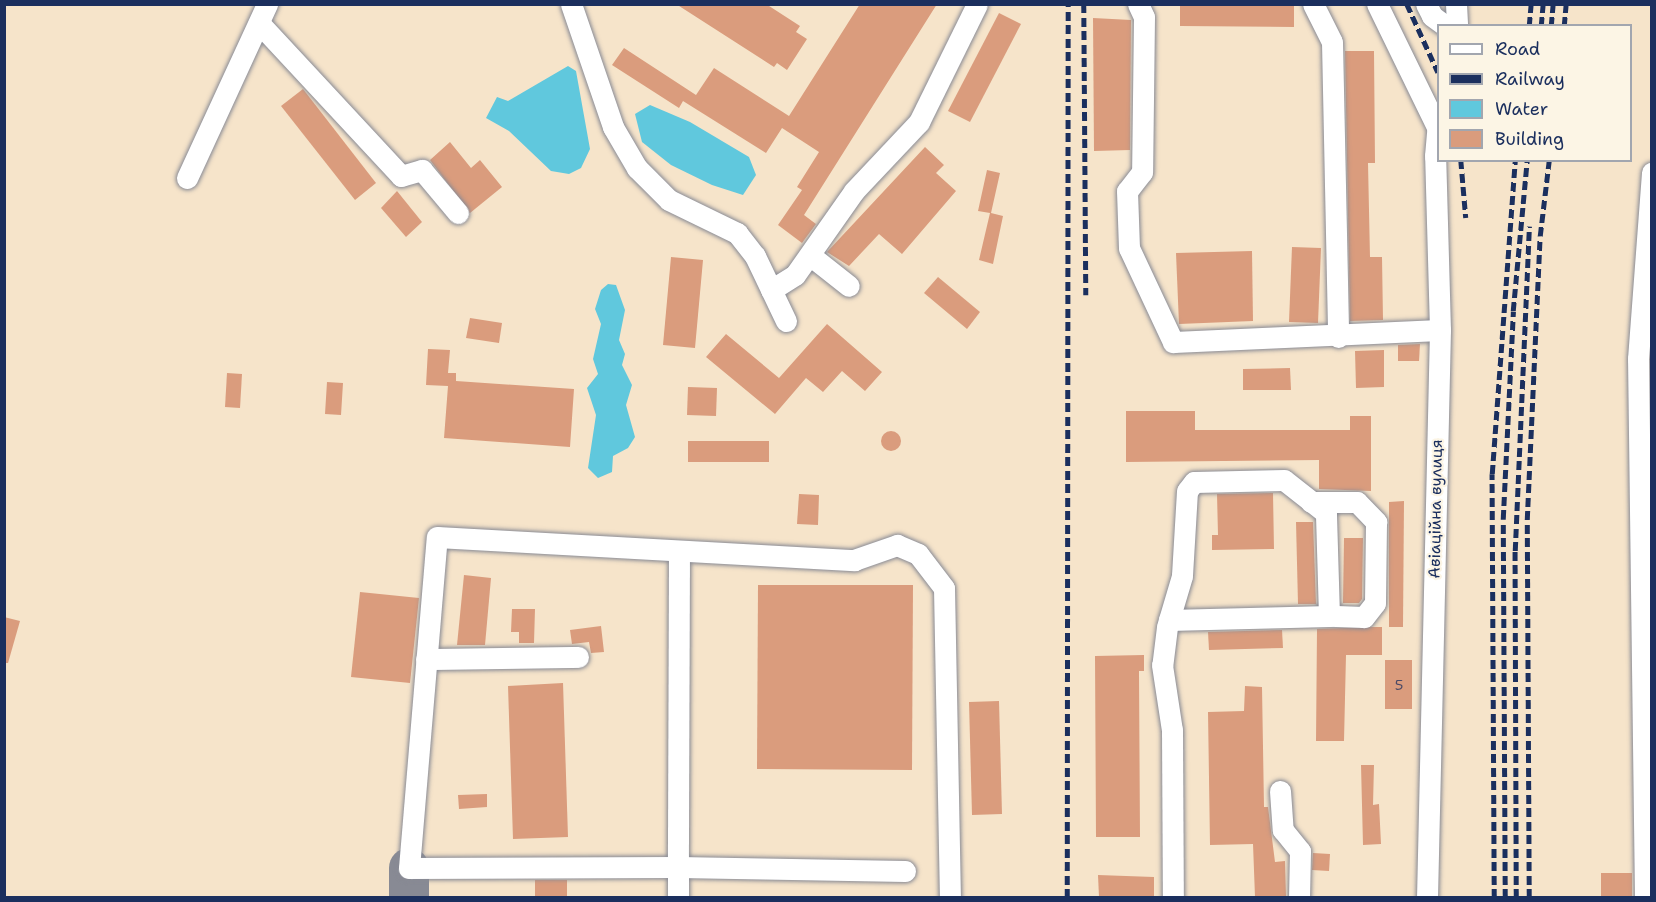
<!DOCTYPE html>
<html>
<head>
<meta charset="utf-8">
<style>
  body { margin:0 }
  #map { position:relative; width:1656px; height:902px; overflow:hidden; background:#f6e4ca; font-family:"Shantell Sans",sans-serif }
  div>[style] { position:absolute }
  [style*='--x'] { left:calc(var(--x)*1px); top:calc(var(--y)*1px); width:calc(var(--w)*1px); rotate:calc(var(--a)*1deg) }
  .water>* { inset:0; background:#60c8dd }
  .taxiway>* { height:40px; margin:-20px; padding:0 20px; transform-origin:20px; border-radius:20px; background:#888a94 }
  .building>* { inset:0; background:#da9c7d }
  .round { border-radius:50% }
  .roads { filter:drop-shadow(0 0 2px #888a94) drop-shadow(0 0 2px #888a94) }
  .minor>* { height:21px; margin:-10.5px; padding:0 10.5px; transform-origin:10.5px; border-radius:10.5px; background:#fff }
  .rail>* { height:4.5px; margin-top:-2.25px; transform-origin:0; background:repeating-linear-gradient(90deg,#1b2f5e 0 9px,transparent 0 13.5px) }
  span { translate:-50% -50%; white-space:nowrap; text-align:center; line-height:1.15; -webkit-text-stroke:4.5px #fcf5e5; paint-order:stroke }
  .number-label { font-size:14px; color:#4b4a66 }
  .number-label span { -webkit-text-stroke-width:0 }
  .street-label { font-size:16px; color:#1b2f5e }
  .frame { position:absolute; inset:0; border:6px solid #1b2f5e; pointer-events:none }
  .legend { position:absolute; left:1437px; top:24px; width:195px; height:138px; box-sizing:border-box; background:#fcf5e5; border:2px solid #a2a6af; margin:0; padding:8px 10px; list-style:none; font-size:18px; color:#1b2f5e }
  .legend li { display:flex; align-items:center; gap:12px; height:30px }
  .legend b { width:30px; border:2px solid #a2a6af }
</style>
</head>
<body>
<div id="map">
  <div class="water">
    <div style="clip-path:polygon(568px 66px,576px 71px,590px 149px,581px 168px,569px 174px,551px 171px,509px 131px,486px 118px,497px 97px,508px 101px)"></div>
    <div style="clip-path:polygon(650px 105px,690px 122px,749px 157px,756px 175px,743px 195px,712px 185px,671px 165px,642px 142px,635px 114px)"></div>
    <div style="clip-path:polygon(608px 284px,616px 285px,625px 310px,619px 340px,625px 354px,622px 365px,632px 385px,626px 405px,635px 437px,628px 448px,613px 456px,612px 472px,598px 478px,588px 468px,596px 415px,587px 388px,598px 374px,593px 359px,601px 324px,595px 309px,601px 290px)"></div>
  </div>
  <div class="taxiway">
    <div style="--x:409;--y:868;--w:30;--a:90"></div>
  </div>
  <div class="building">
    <div style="clip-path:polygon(676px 4px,766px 4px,800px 26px,796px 32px,807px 39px,787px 70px,777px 63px,774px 67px)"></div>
    <div style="clip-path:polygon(860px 4px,937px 4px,804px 215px,816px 224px,802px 243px,778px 225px,802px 190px,797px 187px,819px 152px,782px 128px,766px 153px,683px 101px,679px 108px,612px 65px,624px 48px,696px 95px,714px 68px,789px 116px)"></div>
    <div style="clip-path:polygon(1180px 4px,1294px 4px,1294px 27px,1180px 26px)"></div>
    <div style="clip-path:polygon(999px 13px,1021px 24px,970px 122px,948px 111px)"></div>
    <div style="clip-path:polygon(1093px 18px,1131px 20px,1130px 150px,1094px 151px)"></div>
    <div style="clip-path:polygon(1345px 51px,1374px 51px,1375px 163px,1368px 163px,1370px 257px,1382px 257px,1383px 320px,1350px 321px)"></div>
    <div style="clip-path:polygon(303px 89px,376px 183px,355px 200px,281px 106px)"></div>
    <div style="clip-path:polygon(450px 142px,471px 168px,480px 160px,502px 187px,470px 213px,430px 160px)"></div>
    <div style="clip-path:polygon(925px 147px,944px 165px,936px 173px,956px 191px,902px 254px,879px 234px,849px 266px,827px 252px)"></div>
    <div style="clip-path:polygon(987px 170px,1000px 173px,991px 213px,1003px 216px,993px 264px,979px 260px,990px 213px,978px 211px)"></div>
    <div style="clip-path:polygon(397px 191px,422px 222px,406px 237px,381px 208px)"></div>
    <div style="clip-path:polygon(1292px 247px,1321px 248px,1318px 323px,1289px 322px)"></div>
    <div style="clip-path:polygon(1252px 251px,1253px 321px,1179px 324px,1176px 253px)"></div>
    <div style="clip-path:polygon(671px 257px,703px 260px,695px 348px,663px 345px)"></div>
    <div style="clip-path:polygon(938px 277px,980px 312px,967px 329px,924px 293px)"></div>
    <div style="clip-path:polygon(470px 318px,502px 323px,499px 343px,466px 338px)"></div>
    <div style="clip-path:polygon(827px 324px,882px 372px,865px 391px,842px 371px,823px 392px,806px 378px,775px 414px,706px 357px,726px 334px,779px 378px)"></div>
    <div style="clip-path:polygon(1420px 344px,1419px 361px,1398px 361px,1398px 345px)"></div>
    <div style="clip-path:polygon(428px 349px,450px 350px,448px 373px,456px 373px,456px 381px,574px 389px,570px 447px,444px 438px,448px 386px,426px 385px)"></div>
    <div style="clip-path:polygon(1384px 350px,1384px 387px,1356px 388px,1355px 351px)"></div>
    <div style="clip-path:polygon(1290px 368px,1291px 390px,1243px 390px,1243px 369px)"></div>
    <div style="clip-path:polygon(227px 373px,242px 374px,240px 408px,225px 407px)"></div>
    <div style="clip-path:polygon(327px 382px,343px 383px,341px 415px,325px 414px)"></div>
    <div style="clip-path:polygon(688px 387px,717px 388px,716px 416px,687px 415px)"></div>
    <div style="clip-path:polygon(1126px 411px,1195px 411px,1195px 430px,1350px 430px,1350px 416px,1371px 416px,1371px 491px,1319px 489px,1319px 460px,1126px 462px)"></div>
    <div class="round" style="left:881px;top:431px;width:20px;height:20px"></div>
    <div style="clip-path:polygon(688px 441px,769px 441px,769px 462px,688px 462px)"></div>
    <div style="clip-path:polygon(1273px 493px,1274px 549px,1212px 550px,1212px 535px,1218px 535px,1217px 494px)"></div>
    <div style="clip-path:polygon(799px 494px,819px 495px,818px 525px,797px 524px)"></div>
    <div style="clip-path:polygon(1404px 501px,1403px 627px,1389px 627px,1389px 502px)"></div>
    <div style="clip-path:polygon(1296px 522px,1313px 522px,1316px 604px,1298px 604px)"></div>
    <div style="clip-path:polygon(1344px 538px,1363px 538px,1362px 599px,1359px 603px,1343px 603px)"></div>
    <div style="clip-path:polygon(464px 575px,491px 578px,485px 645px,457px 645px)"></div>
    <div style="clip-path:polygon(758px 585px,913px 585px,912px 770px,757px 769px)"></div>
    <div style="clip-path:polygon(360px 592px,419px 598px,410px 683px,351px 677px)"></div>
    <div style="clip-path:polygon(512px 609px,535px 609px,534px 643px,519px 643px,519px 632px,511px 632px)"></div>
    <div style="clip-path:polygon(4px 617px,20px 621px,8px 663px,4px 663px)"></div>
    <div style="clip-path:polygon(601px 626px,604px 652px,591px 653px,589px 642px,572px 644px,570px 630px)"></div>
    <div style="clip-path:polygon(1372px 627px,1382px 627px,1382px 655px,1346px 655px,1344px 741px,1316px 741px,1317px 629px)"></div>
    <div style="clip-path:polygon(1282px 630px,1283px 648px,1209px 650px,1208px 632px)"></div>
    <div style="clip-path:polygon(1144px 655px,1144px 671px,1139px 671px,1140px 837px,1096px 837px,1095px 656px)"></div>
    <div style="clip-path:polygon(1385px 660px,1412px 660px,1412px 709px,1385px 709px)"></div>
    <div style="clip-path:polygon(563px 683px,568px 837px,513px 839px,508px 686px)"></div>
    <div style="clip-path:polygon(1245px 686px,1262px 687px,1264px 807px,1268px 807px,1275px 862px,1285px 861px,1286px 897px,1255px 897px,1253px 844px,1210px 845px,1208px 712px,1244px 711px)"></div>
    <div style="clip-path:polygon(999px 701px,1002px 814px,972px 815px,969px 702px)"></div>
    <div style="clip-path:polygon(1361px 765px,1374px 765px,1373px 805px,1379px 804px,1381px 844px,1363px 845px)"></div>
    <div style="clip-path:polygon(487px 794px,487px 807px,459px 809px,458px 795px)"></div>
    <div style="clip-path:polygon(1313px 853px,1330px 854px,1329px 871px,1312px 870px)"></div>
    <div style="clip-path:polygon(1601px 873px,1632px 873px,1632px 897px,1601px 897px)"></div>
    <div style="clip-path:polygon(1098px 875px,1154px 877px,1154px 897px,1099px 897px)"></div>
    <div style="clip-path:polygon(535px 880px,567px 880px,567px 897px,535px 897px)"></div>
  </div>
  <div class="roads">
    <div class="minor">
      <div style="--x:571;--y:4;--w:130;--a:71.1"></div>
      <div style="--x:613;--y:127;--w:48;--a:59.7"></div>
      <div style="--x:637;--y:168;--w:45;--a:45"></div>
      <div style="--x:669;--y:200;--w:76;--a:25.9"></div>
      <div style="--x:737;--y:233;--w:29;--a:52"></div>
      <div style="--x:755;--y:256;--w:72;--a:64.5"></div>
      <div style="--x:1138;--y:4;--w:14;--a:65"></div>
      <div style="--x:1144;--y:17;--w:155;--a:90.7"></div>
      <div style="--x:1142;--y:172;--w:24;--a:128"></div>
      <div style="--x:1127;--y:191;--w:57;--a:88"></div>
      <div style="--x:1129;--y:248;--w:104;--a:64.9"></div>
      <div style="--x:1173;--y:342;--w:267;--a:-2.6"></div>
      <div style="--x:1313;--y:4;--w:42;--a:63.4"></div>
      <div style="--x:1332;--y:42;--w:295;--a:88.8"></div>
      <div style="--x:1377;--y:4;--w:137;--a:64"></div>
      <div style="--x:1426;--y:4;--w:13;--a:63"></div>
      <div style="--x:1432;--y:16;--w:17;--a:36"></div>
      <div style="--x:1456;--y:4;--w:22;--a:87"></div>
      <div style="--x:259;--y:23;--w:209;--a:47.1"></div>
      <div style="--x:401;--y:176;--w:22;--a:-16"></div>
      <div style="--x:422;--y:170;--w:56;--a:50.1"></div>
      <div style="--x:187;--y:178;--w:192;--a:-65.3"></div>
      <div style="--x:811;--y:256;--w:48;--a:38.3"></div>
      <div style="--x:771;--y:290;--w:28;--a:-32"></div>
      <div style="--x:795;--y:275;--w:103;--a:-54.9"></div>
      <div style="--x:854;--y:191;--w:95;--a:-46.7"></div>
      <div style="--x:919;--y:122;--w:131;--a:-63.8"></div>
      <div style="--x:1311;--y:502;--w:46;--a:0"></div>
      <div style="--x:1357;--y:502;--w:28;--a:46"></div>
      <div style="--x:1376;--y:522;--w:81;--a:90.7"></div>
      <div style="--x:1375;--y:603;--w:18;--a:128"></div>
      <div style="--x:1364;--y:617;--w:35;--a:-178"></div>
      <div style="--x:679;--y:551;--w:316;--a:90.2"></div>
      <div style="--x:678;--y:867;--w:227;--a:1"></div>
      <div style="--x:1169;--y:620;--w:160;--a:-1.4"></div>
      <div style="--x:1329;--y:616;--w:103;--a:-91.7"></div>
      <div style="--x:1326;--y:513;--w:53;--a:-141.8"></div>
      <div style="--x:1284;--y:480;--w:90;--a:178.7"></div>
      <div style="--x:1194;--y:482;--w:11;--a:128"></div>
      <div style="--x:1187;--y:491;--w:85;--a:93.4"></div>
      <div style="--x:1182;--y:576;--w:46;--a:106.5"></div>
      <div style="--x:1169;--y:620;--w:7;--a:106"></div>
      <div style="--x:1167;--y:627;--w:38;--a:97"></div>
      <div style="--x:1162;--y:665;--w:66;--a:81.3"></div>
      <div style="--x:1172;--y:730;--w:168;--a:89.7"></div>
      <div style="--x:426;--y:659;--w:152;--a:-0.8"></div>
      <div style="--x:1280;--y:791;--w:39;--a:86"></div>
      <div style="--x:1283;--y:830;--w:27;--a:51"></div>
      <div style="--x:1300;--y:851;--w:47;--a:91.2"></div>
      <div style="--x:678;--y:898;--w:31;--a:-90"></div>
      <div style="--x:678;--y:867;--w:269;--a:179.8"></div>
      <div style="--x:409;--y:868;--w:332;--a:-85.2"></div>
      <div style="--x:437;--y:537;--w:418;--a:3.2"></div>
      <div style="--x:854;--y:560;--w:46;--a:-19.2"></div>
      <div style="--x:897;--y:545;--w:23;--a:23"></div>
      <div style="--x:918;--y:554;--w:43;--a:52.6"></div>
      <div style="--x:944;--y:588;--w:310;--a:88.9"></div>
      <div style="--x:1427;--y:898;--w:568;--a:-88.69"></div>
      <div style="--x:1440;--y:330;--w:174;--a:-91.6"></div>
      <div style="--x:1435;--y:156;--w:36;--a:-85"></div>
      <div style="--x:1645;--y:898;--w:539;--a:-90.74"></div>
      <div style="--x:1638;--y:359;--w:187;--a:-85.7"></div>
    </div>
  </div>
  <div class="rail">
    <div style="--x:1084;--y:4;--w:291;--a:89.6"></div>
    <div style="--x:1407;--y:4;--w:75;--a:65.5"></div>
    <div style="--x:1529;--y:26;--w:22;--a:-85"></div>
    <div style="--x:1541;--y:26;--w:22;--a:-85"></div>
    <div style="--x:1551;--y:26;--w:22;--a:-85"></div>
    <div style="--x:1564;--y:26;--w:22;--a:-85"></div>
    <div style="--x:1461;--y:160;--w:58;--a:85.1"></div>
    <div style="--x:1067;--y:898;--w:894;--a:-89.94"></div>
    <div style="--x:1494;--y:898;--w:424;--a:-90.3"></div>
    <div style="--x:1492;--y:474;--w:315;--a:-85.8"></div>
    <div style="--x:1505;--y:898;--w:379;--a:-90.3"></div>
    <div style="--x:1503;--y:519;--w:208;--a:-87.2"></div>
    <div style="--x:1513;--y:311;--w:152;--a:-84.7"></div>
    <div style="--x:1516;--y:898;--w:347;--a:-90.2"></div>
    <div style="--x:1515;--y:551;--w:325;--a:-87.5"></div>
    <div style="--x:1529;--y:898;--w:378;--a:-90.3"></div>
    <div style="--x:1527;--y:520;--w:284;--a:-87.4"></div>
    <div style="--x:1540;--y:236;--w:77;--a:-83.2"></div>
  </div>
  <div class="number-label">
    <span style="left:1399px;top:685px">5</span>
  </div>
  <div class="street-label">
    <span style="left:1436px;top:509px;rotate:-89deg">Авіаційна вулиця</span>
  </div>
  <div class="frame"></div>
  <ul class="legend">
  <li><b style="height:8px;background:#fff"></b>Road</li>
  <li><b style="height:8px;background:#1b2f5e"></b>Railway</li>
  <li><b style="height:16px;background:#60c8dd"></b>Water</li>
  <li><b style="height:16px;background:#da9c7d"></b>Building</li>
  </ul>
</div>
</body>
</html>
